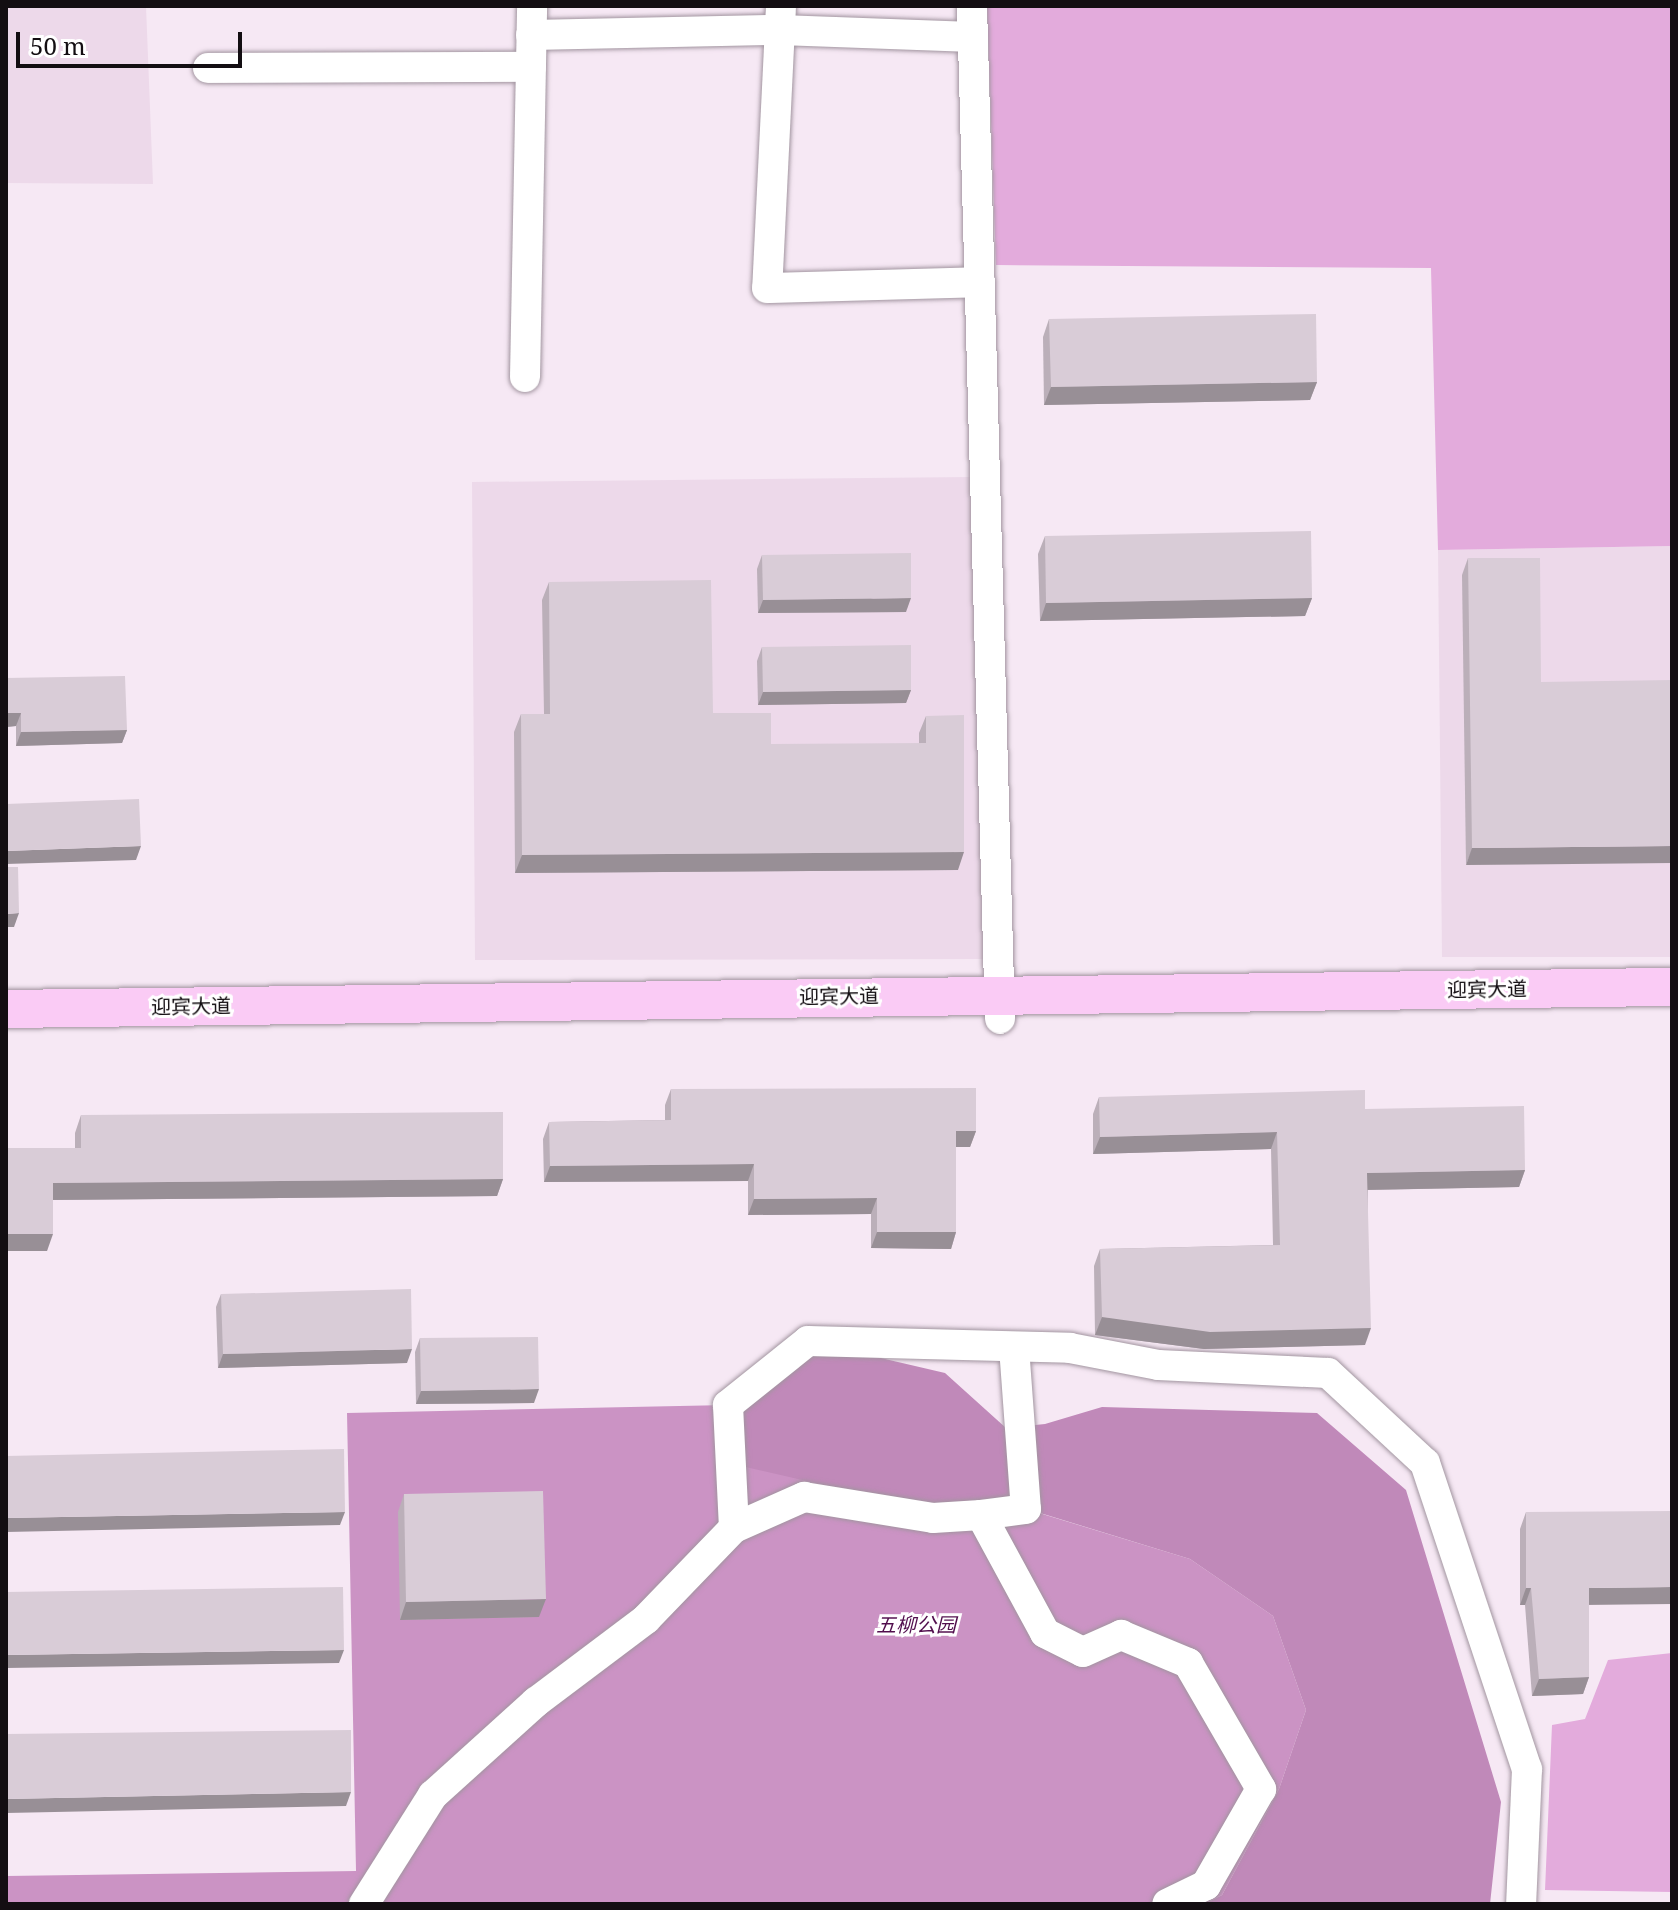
<!DOCTYPE html>
<html>
<head>
<meta charset="utf-8">
<style>
  body { margin:0 }
  #map { position:relative; width:1678px; height:1910px; overflow:hidden; background:#f6e8f4; font-family:"Noto Serif","Noto Sans SC",serif }
  div>[style] { position:absolute }
  [style*='--x'] { left:calc(var(--x)*1px); top:calc(var(--y)*1px); width:calc(var(--w)*1px); rotate:calc(var(--a)*1deg) }
  .built>* { inset:0; background:#edd9ea }
  .green>* { inset:0; background:#e3abdc }
  .forest>* { inset:0; background:#cb93c4 }
  .water>* { inset:0; background:#c089b9 }
  .roads { filter:drop-shadow(0 0 2px #a295a0) drop-shadow(0 0 2px #a295a0) }
  .minor>* { height:30px; margin:-15px; padding:0 15px; transform-origin:15px; border-radius:15px; background:#fff }
  .major>* { height:38px; margin:-19px; padding:0 19px; transform-origin:19px; border-radius:19px; background:#facbf5 }
  .wall>* { inset:0; background:#bbafb9 }
  .shaded-wall>* { inset:0; background:#988f96 }
  .building>* { inset:0; background:#d9ccd7 }
  span { translate:-50% -50%; white-space:nowrap; text-align:center; line-height:1.15; -webkit-text-stroke:6px #fff; paint-order:stroke }
  .street-label { font-size:20px; color:#130e12 }
  .park-label { font-size:20px; color:#510e4d; font-style:italic }
  .frame { position:absolute; inset:0; border:8px solid #130e12; pointer-events:none }
  .scale { position:absolute; left:16px; top:32px; width:226px; height:36px; box-sizing:border-box; border:4px solid #130e12; border-top:0; padding-left:10px; font-size:24px; line-height:28px; white-space:nowrap; color:#130e12; -webkit-text-stroke:6px #fff; paint-order:stroke }
</style>
</head>
<body>
<div id="map">
  <div class="built">
    <div style="clip-path:polygon(6px 6px,146px 6px,153px 184px,6px 183px)"></div>
    <div style="clip-path:polygon(971px 477px,986px 959px,475px 960px,472px 482px)"></div>
    <div style="clip-path:polygon(1672px 546px,1672px 957px,1442px 957px,1438px 550px)"></div>
  </div>
  <div class="green">
    <div style="clip-path:polygon(987px 6px,1672px 6px,1672px 546px,1438px 550px,1431px 268px,996px 265px)"></div>
    <div style="clip-path:polygon(1672px 1653px,1672px 1892px,1545px 1890px,1552px 1725px,1585px 1719px,1608px 1660px)"></div>
  </div>
  <div class="forest">
    <div style="clip-path:polygon(728px 1405px,1026px 1509px,1190px 1559px,1273px 1616px,1306px 1710px,1279px 1789px,1222px 1895px,1204px 1904px,6px 1904px,6px 1876px,356px 1871px,347px 1413px)"></div>
  </div>
  <div class="water">
    <div style="clip-path:polygon(808px 1341px,945px 1373px,1006px 1428px,1045px 1424px,1102px 1407px,1317px 1413px,1406px 1490px,1501px 1802px,1490px 1904px,1204px 1904px,1222px 1895px,1279px 1789px,1306px 1710px,1273px 1616px,1190px 1559px,1027px 1509px,964px 1517px,737px 1465px,728px 1405px)"></div>
  </div>
  <div class="roads">
    <div class="minor">
      <div style="--x:781;--y:6;--w:282;--a:92.8"></div>
      <div style="--x:767;--y:288;--w:213;--a:-1.6"></div>
      <div style="--x:972;--y:6;--w:1013;--a:88.42"></div>
      <div style="--x:531;--y:35;--w:249;--a:-1.2"></div>
      <div style="--x:780;--y:30;--w:193;--a:2.1"></div>
      <div style="--x:208;--y:68;--w:323;--a:-0.2"></div>
      <div style="--x:525;--y:377;--w:371;--a:-88.9"></div>
      <div style="--x:1014;--y:1347;--w:162;--a:85.8"></div>
      <div style="--x:1026;--y:1509;--w:45;--a:172.4"></div>
      <div style="--x:981;--y:1515;--w:134;--a:61.5"></div>
      <div style="--x:1045;--y:1633;--w:42;--a:26.6"></div>
      <div style="--x:1083;--y:1652;--w:42;--a:-24.1"></div>
      <div style="--x:1121;--y:1635;--w:73;--a:22.7"></div>
      <div style="--x:1188;--y:1663;--w:146;--a:59.9"></div>
      <div style="--x:1261;--y:1789;--w:111;--a:119.8"></div>
      <div style="--x:1206;--y:1885;--w:43;--a:154"></div>
      <div style="--x:734;--y:1528;--w:77;--a:-23.9"></div>
      <div style="--x:804;--y:1497;--w:131;--a:9.2"></div>
      <div style="--x:933;--y:1518;--w:48;--a:-3.6"></div>
      <div style="--x:364;--y:1904;--w:129;--a:-57.7"></div>
      <div style="--x:433;--y:1795;--w:139;--a:-42.1"></div>
      <div style="--x:536;--y:1702;--w:138;--a:-37"></div>
      <div style="--x:646;--y:1619;--w:127;--a:-46"></div>
      <div style="--x:734;--y:1528;--w:123;--a:-92.8"></div>
      <div style="--x:728;--y:1405;--w:102;--a:-38.7"></div>
      <div style="--x:808;--y:1341;--w:262;--a:1.5"></div>
      <div style="--x:1070;--y:1348;--w:90;--a:10.9"></div>
      <div style="--x:1158;--y:1365;--w:170;--a:2.7"></div>
      <div style="--x:1328;--y:1373;--w:132;--a:42.9"></div>
      <div style="--x:1425;--y:1463;--w:323;--a:71.6"></div>
      <div style="--x:1527;--y:1769;--w:135;--a:92.5"></div>
    </div>
    <div class="major">
      <div style="--x:6;--y:1009;--w:1666;--a:-0.76"></div>
    </div>
  </div>
  <div class="wall">
    <div style="clip-path:polygon(1049px 319px,1317px 382px,1310px 400px,1044px 405px,1043px 337px)"></div>
    <div style="clip-path:polygon(1045px 536px,1312px 598px,1305px 616px,1040px 621px,1038px 554px)"></div>
    <div style="clip-path:polygon(762px 555px,906px 612px,758px 613px,757px 569px)"></div>
    <div style="clip-path:polygon(1468px 558px,1541px 682px,1466px 865px,1462px 575px)"></div>
    <div style="clip-path:polygon(549px 582px,713px 713px,771px 744px,919px 744px,919px 733px,926px 716px,958px 870px,515px 873px,514px 732px,521px 714px,544px 714px,542px 600px)"></div>
    <div style="clip-path:polygon(762px 647px,911px 690px,906px 703px,758px 705px,757px 661px)"></div>
    <div style="clip-path:polygon(6px 678px,127px 730px,122px 743px,16px 746px,16px 726px,6px 727px)"></div>
    <div style="clip-path:polygon(671px 1089px,976px 1131px,970px 1147px,956px 1147px,956px 1232px,951px 1249px,871px 1248px,871px 1214px,748px 1215px,748px 1181px,544px 1182px,543px 1139px,549px 1122px,665px 1120px,665px 1105px)"></div>
    <div style="clip-path:polygon(1099px 1097px,1365px 1109px,1525px 1170px,1519px 1187px,1368px 1190px,1365px 1345px,1204px 1349px,1095px 1335px,1094px 1266px,1100px 1249px,1273px 1245px,1271px 1149px,1093px 1154px,1093px 1114px)"></div>
    <div style="clip-path:polygon(81px 1115px,503px 1179px,497px 1196px,53px 1200px,47px 1251px,6px 1251px,75px 1148px,75px 1133px)"></div>
    <div style="clip-path:polygon(221px 1294px,407px 1363px,218px 1368px,216px 1307px)"></div>
    <div style="clip-path:polygon(420px 1338px,534px 1403px,416px 1404px,415px 1352px)"></div>
    <div style="clip-path:polygon(404px 1494px,539px 1617px,400px 1620px,398px 1512px)"></div>
    <div style="clip-path:polygon(1526px 1512px,1589px 1605px,1589px 1677px,1583px 1694px,1532px 1696px,1525px 1605px,1520px 1605px,1520px 1529px)"></div>
  </div>
  <div class="shaded-wall">
    <div style="clip-path:polygon(1317px 382px,1310px 400px,1044px 405px,1051px 387px)"></div>
    <div style="clip-path:polygon(911px 598px,906px 612px,758px 613px,763px 600px)"></div>
    <div style="clip-path:polygon(1312px 598px,1305px 616px,1040px 621px,1046px 603px)"></div>
    <div style="clip-path:polygon(911px 690px,906px 703px,758px 705px,763px 692px)"></div>
    <div style="clip-path:polygon(6px 713px,21px 713px,16px 726px,6px 727px)"></div>
    <div style="clip-path:polygon(127px 730px,122px 743px,16px 746px,21px 732px)"></div>
    <div style="clip-path:polygon(141px 846px,136px 860px,6px 864px,6px 851px)"></div>
    <div style="clip-path:polygon(1672px 846px,1672px 863px,1466px 865px,1472px 848px)"></div>
    <div style="clip-path:polygon(964px 852px,958px 870px,515px 873px,522px 855px)"></div>
    <div style="clip-path:polygon(19px 913px,14px 927px,6px 927px,6px 914px)"></div>
    <div style="clip-path:polygon(956px 1131px,976px 1131px,970px 1147px,950px 1147px)"></div>
    <div style="clip-path:polygon(1277px 1132px,1271px 1149px,1093px 1154px,1100px 1137px)"></div>
    <div style="clip-path:polygon(754px 1164px,748px 1181px,544px 1182px,550px 1166px)"></div>
    <div style="clip-path:polygon(1525px 1170px,1519px 1187px,1361px 1190px,1367px 1173px)"></div>
    <div style="clip-path:polygon(503px 1179px,497px 1196px,47px 1200px,53px 1183px)"></div>
    <div style="clip-path:polygon(877px 1198px,871px 1214px,748px 1215px,754px 1199px)"></div>
    <div style="clip-path:polygon(877px 1232px,956px 1232px,951px 1249px,871px 1248px)"></div>
    <div style="clip-path:polygon(6px 1234px,53px 1234px,47px 1251px,6px 1251px)"></div>
    <div style="clip-path:polygon(1102px 1317px,1371px 1328px,1365px 1345px,1204px 1349px,1095px 1335px)"></div>
    <div style="clip-path:polygon(412px 1349px,407px 1363px,218px 1368px,223px 1354px)"></div>
    <div style="clip-path:polygon(539px 1389px,534px 1403px,416px 1404px,421px 1391px)"></div>
    <div style="clip-path:polygon(345px 1512px,340px 1525px,6px 1532px,6px 1518px)"></div>
    <div style="clip-path:polygon(1672px 1587px,1672px 1604px,1583px 1605px,1589px 1588px)"></div>
    <div style="clip-path:polygon(1526px 1588px,1531px 1588px,1525px 1605px,1520px 1605px)"></div>
    <div style="clip-path:polygon(546px 1599px,539px 1617px,400px 1620px,406px 1602px)"></div>
    <div style="clip-path:polygon(344px 1650px,339px 1663px,6px 1668px,6px 1655px)"></div>
    <div style="clip-path:polygon(1589px 1677px,1583px 1694px,1532px 1696px,1539px 1679px)"></div>
    <div style="clip-path:polygon(351px 1792px,346px 1806px,6px 1813px,6px 1799px)"></div>
  </div>
  <div class="building">
    <div style="clip-path:polygon(1316px 314px,1317px 382px,1051px 387px,1049px 319px)"></div>
    <div style="clip-path:polygon(1311px 531px,1312px 598px,1046px 603px,1045px 536px)"></div>
    <div style="clip-path:polygon(911px 553px,911px 598px,763px 600px,762px 555px)"></div>
    <div style="clip-path:polygon(1468px 558px,1540px 558px,1541px 682px,1672px 680px,1672px 846px,1472px 848px)"></div>
    <div style="clip-path:polygon(711px 580px,713px 713px,771px 713px,771px 744px,926px 743px,926px 716px,964px 715px,964px 852px,522px 855px,521px 714px,550px 714px,549px 582px)"></div>
    <div style="clip-path:polygon(911px 645px,911px 690px,763px 692px,762px 647px)"></div>
    <div style="clip-path:polygon(125px 676px,127px 730px,21px 732px,21px 713px,6px 713px,6px 678px)"></div>
    <div style="clip-path:polygon(139px 799px,141px 846px,6px 851px,6px 804px)"></div>
    <div style="clip-path:polygon(6px 867px,18px 867px,19px 913px,6px 914px)"></div>
    <div style="clip-path:polygon(976px 1088px,976px 1131px,956px 1131px,956px 1232px,877px 1232px,877px 1198px,754px 1199px,754px 1164px,550px 1166px,549px 1122px,671px 1120px,671px 1089px)"></div>
    <div style="clip-path:polygon(1365px 1090px,1365px 1109px,1524px 1106px,1525px 1170px,1367px 1173px,1371px 1328px,1210px 1332px,1102px 1317px,1100px 1249px,1280px 1245px,1277px 1132px,1100px 1137px,1099px 1097px)"></div>
    <div style="clip-path:polygon(503px 1112px,503px 1179px,53px 1183px,53px 1234px,6px 1234px,6px 1148px,81px 1148px,81px 1115px)"></div>
    <div style="clip-path:polygon(411px 1289px,412px 1349px,223px 1354px,221px 1294px)"></div>
    <div style="clip-path:polygon(538px 1337px,539px 1389px,421px 1391px,420px 1338px)"></div>
    <div style="clip-path:polygon(344px 1449px,345px 1512px,6px 1518px,6px 1456px)"></div>
    <div style="clip-path:polygon(543px 1491px,546px 1599px,406px 1602px,404px 1494px)"></div>
    <div style="clip-path:polygon(1672px 1511px,1672px 1587px,1589px 1588px,1589px 1677px,1539px 1679px,1531px 1588px,1526px 1588px,1526px 1512px)"></div>
    <div style="clip-path:polygon(343px 1587px,344px 1650px,6px 1655px,6px 1592px)"></div>
    <div style="clip-path:polygon(351px 1730px,351px 1792px,6px 1799px,6px 1734px)"></div>
  </div>
  <div class="street-label">
    <span style="left:1487px;top:989px;rotate:-1deg">迎宾大道</span>
    <span style="left:839px;top:996px;rotate:-1deg">迎宾大道</span>
    <span style="left:191px;top:1006px;rotate:-1deg">迎宾大道</span>
  </div>
  <div class="park-label">
    <span style="left:916px;top:1624px">五柳公园</span>
  </div>
  <div class="frame"></div>
  <div class="scale">50 m</div>
</div>
</body>
</html>
